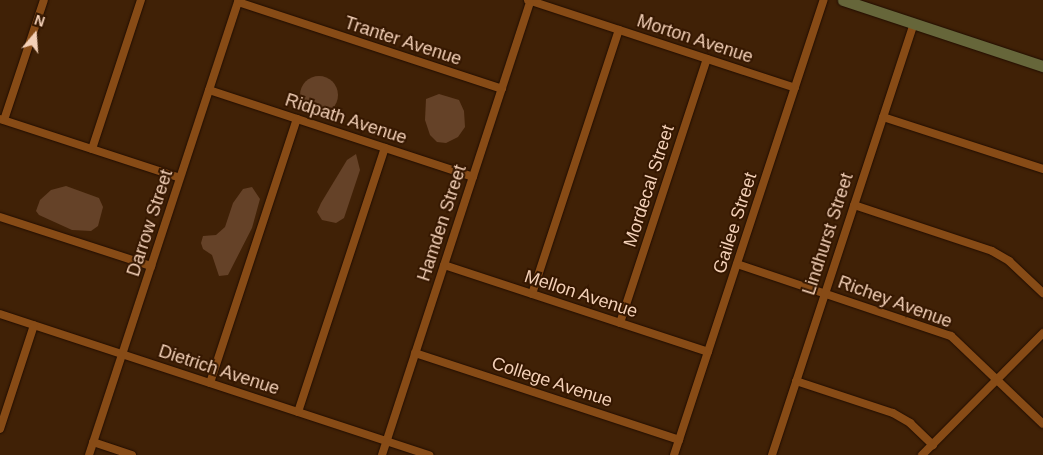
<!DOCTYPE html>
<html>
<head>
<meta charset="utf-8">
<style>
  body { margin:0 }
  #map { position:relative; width:1043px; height:455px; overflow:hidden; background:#402106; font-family:Arial,sans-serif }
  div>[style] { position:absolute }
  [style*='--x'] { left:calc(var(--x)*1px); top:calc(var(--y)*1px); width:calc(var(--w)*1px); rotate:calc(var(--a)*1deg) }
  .green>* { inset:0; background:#654228 }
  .round { border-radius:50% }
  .roads { filter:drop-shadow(0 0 1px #200d01) drop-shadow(0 0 1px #200d01) }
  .street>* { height:8px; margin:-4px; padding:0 4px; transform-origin:4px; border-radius:4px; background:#874b16 }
  .secondary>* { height:11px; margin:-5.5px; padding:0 5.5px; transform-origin:5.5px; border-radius:5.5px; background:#66663a }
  span { translate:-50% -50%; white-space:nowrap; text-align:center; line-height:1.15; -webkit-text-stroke:4px #351700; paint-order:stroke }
  .street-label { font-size:18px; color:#f3d0b7 }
  .north { position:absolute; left:10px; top:10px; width:50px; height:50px; -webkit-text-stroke:4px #351700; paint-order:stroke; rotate:18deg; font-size:14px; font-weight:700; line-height:20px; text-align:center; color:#f3d0b7 }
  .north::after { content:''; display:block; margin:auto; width:18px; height:22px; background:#f3d0b7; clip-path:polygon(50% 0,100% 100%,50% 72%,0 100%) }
</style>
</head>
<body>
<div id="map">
  <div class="green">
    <div class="round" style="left:300px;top:76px;width:38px;height:38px"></div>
    <div style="clip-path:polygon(439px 94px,459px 100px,464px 111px,465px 127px,458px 137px,446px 143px,437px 142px,430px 135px,425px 120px,426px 99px)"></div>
    <div style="clip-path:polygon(356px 154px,360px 170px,344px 218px,336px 223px,322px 220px,317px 212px,321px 203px,347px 160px)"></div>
    <div style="clip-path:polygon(66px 186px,99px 198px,103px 207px,98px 226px,91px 231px,72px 230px,39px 215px,36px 211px,40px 200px,51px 190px)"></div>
    <div style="clip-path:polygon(252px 187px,260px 199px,252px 228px,228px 275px,219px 276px,212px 255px,203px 249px,201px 243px,203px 236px,216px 235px,225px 227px,233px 203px,243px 189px)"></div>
  </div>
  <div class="roads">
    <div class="street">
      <div style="--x:528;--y:0;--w:281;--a:18.2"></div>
      <div style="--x:238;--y:2;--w:278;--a:18.2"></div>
      <div style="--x:209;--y:90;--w:278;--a:18.2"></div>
      <div style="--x:883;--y:117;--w:168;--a:18"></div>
      <div style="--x:0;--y:119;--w:189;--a:18.1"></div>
      <div style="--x:4;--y:120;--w:126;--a:-71.6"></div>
      <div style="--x:92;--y:149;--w:157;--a:-71.8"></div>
      <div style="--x:854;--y:205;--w:145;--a:18.4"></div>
      <div style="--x:992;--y:251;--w:20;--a:30"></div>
      <div style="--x:1009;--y:261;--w:47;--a:43.3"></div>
      <div style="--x:0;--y:217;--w:159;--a:18"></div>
      <div style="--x:737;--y:264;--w:226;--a:18.6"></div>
      <div style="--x:951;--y:336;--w:127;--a:43.7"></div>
      <div style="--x:444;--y:265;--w:278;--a:18.2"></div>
      <div style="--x:532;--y:294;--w:278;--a:-71.8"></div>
      <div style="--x:0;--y:314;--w:452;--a:18.2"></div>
      <div style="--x:620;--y:323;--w:278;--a:-71.8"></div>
      <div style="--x:415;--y:353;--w:278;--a:18.2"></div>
      <div style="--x:796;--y:381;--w:102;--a:18.3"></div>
      <div style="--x:893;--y:413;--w:20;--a:30"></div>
      <div style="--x:910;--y:423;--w:32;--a:44"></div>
      <div style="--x:210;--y:383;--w:278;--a:-71.8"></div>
      <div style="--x:298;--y:412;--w:278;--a:-71.8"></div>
      <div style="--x:0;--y:429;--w:109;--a:-71.9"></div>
      <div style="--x:93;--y:442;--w:41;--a:18.4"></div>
      <div style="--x:89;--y:455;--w:479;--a:-71.8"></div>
      <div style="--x:382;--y:455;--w:479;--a:-71.9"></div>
      <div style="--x:674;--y:455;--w:479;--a:-71.8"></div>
      <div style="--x:772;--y:455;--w:455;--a:-71.8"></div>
      <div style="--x:922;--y:455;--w:172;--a:-45.2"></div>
    </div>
    <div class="secondary">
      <div style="--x:843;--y:0;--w:211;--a:18.3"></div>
    </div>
  </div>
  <div class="street-label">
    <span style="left:695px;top:39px;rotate:18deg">Morton Avenue</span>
    <span style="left:403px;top:41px;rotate:18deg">Tranter Avenue</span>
    <span style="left:346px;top:119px;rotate:18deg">Ridpath Avenue</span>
    <span style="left:649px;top:186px;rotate:-72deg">Mordecal Street</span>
    <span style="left:150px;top:223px;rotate:-72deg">Darrow Street</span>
    <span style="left:442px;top:223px;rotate:-72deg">Hamden Street</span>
    <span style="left:735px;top:223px;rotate:-72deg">Gailee Street</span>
    <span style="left:828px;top:234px;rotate:-72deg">Lindhurst Street</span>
    <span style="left:581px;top:294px;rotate:18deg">Mellon Avenue</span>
    <span style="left:895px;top:302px;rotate:20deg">Richey Avenue</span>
    <span style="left:219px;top:370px;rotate:18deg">Dietrich Avenue</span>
    <span style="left:552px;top:382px;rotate:18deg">College Avenue</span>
  </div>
  <div class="north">N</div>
</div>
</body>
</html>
